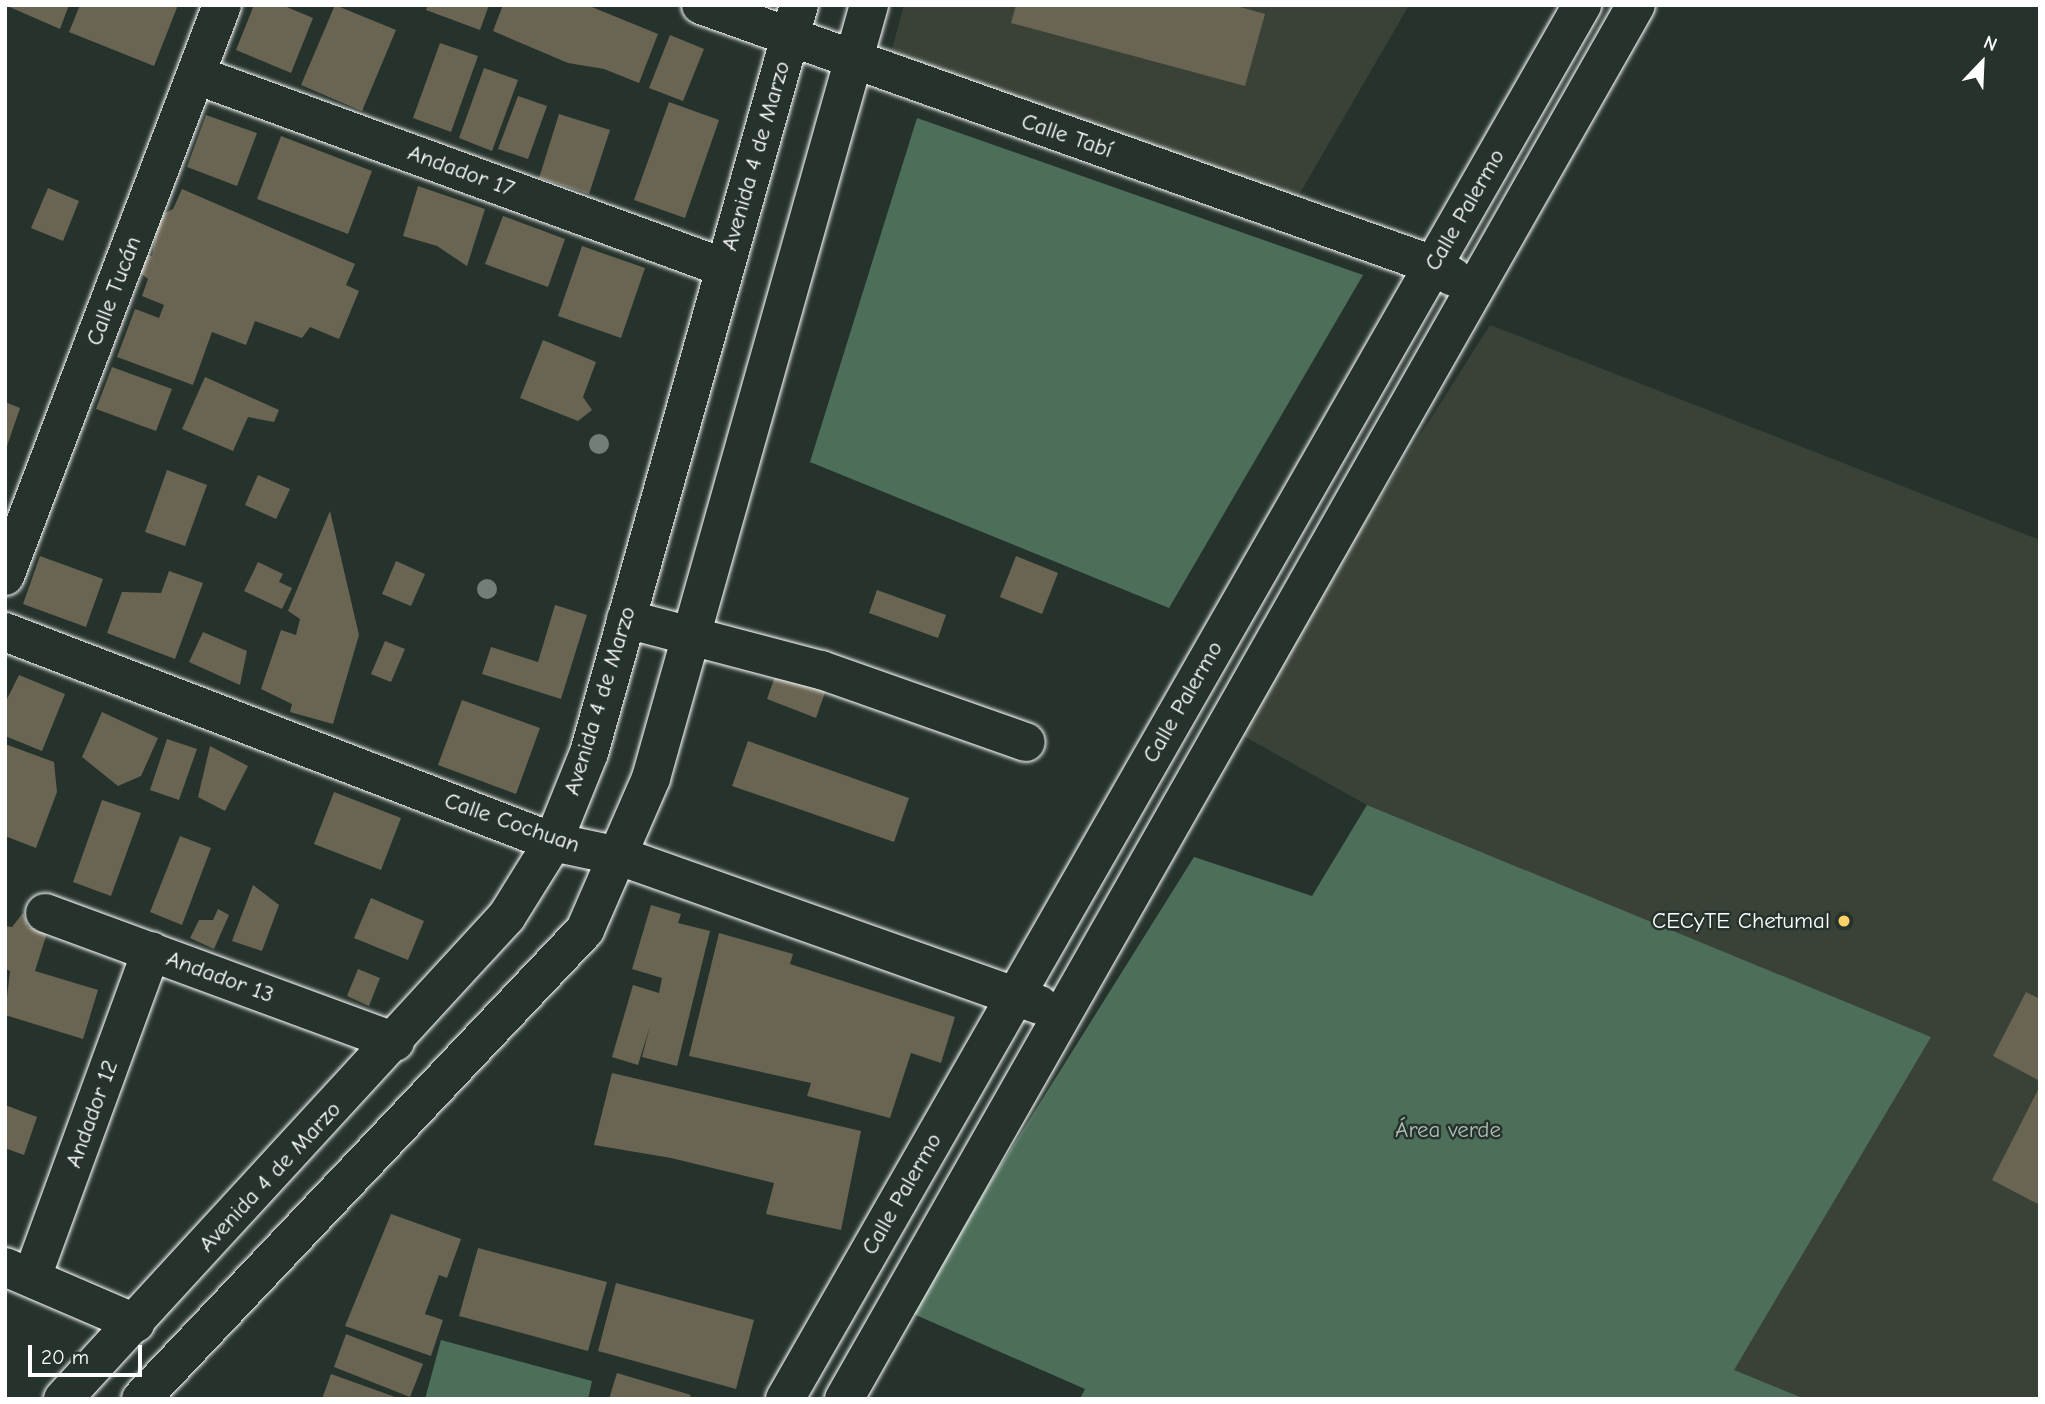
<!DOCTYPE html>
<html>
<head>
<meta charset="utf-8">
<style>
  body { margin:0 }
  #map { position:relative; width:2045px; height:1404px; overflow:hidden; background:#26332d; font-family:"Comic Neue",sans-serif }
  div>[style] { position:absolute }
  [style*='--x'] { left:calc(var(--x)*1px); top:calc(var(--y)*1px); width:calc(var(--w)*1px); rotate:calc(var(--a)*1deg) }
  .built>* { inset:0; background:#3a4238 }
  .green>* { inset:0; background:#4d6f5a }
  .building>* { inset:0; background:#696552 }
  .roads { filter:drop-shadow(0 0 2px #fff) drop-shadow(0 0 2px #fff) }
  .minor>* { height:38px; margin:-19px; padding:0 19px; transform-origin:19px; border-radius:19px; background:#26332d }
  .trees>* { width:20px; height:20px; margin:-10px; border-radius:50%; background:#717f78 }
  .dots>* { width:19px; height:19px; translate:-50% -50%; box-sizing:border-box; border:4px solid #26332d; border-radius:50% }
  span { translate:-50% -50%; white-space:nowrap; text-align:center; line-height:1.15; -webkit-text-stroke:5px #26332d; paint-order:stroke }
  .street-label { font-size:23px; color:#fff }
  .poi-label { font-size:23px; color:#fff }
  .right { translate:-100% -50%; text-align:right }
  .park-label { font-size:23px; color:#afbeb5 }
  .frame { position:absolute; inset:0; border:7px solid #fff; pointer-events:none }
  .north { position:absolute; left:1947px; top:28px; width:70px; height:70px; -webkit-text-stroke:5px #26332d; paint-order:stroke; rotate:23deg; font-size:19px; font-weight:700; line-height:28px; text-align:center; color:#fff }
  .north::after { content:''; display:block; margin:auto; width:24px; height:32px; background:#fff; clip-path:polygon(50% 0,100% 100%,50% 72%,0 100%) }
  .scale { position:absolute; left:28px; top:1345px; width:114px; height:32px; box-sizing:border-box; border:4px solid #fff; border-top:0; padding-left:9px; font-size:21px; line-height:24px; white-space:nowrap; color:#fff; -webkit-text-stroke:5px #26332d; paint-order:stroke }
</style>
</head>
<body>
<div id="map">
  <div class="built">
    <div style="clip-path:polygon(904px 5px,1409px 5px,1296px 200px,889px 61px)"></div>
    <div style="clip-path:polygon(1490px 325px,2040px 540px,2040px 1399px,1805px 1399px,1733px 1370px,1930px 1037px,1367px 805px,1233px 730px)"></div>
  </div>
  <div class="green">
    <div style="clip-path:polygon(917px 118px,1363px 275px,1169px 608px,810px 462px)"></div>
    <div style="clip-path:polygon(1367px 805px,1931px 1037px,1734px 1370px,1805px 1399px,1080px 1399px,1085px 1389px,909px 1312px,1194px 857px,1312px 896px)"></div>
    <div style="clip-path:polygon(441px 1340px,592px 1381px,588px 1399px,425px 1399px)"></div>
  </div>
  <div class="building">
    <div style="clip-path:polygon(5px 5px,69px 5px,60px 29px)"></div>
    <div style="clip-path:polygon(80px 5px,178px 5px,154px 66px,69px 32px)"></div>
    <div style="clip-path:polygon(254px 5px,282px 5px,313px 18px,291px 73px,236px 50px)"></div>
    <div style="clip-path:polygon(335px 5px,396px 30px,362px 111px,301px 85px)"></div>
    <div style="clip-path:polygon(428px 5px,489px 5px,480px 30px,426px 10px)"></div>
    <div style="clip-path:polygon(503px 5px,587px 5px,658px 34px,639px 83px,604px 69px,568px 63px,493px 31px)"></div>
    <div style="clip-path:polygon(1016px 5px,1233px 5px,1265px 14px,1245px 86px,1011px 23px)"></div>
    <div style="clip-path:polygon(670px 35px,704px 49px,683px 101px,649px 88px)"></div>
    <div style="clip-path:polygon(440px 43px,478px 56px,451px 132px,413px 118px)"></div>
    <div style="clip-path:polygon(484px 68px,518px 80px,492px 151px,459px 138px)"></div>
    <div style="clip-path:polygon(518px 96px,547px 106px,528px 159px,498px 149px)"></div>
    <div style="clip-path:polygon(669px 102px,719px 120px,685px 218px,634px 200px)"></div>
    <div style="clip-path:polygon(559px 114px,610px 130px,589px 194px,539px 178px)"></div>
    <div style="clip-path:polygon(206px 115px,257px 133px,237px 186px,187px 167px)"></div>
    <div style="clip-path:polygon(281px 136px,372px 171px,348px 234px,257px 199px)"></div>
    <div style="clip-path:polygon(418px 186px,485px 209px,467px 266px,437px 246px,403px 236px)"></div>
    <div style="clip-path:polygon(48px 188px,79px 201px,63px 241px,31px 228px)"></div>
    <div style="clip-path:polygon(182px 189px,355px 264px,346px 285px,359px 291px,339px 339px,310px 327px,302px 338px,255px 321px,246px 345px,212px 332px,193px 385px,117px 357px,135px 309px,159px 318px,164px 305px,142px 296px,148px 279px,138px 271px,141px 254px,152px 256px,159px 216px,173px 209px)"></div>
    <div style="clip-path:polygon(503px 216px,565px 239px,548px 287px,485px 264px)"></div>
    <div style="clip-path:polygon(582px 246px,645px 268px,621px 338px,558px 316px)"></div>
    <div style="clip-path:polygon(543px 340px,596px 362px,583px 397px,592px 410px,578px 421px,520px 398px)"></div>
    <div style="clip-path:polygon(112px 367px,172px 389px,156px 431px,96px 409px)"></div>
    <div style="clip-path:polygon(205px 377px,279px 410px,274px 422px,248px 417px,233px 451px,182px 429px)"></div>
    <div style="clip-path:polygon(5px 402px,20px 408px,6px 449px,5px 449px)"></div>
    <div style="clip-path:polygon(167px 470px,207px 485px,185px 546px,145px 532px)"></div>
    <div style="clip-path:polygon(258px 475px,290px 489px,276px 519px,245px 505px)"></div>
    <div style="clip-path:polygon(330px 511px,359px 635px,333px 724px,290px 712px,292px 704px,261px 689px,281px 630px,296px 635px,300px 619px,288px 611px)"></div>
    <div style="clip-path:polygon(40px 556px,103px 579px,86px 627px,23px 604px)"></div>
    <div style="clip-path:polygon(1016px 556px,1058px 573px,1042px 614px,1000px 597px)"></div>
    <div style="clip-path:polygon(396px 561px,425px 574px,411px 606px,382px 594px)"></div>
    <div style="clip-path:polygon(258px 562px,283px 574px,279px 582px,292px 588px,282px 609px,244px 591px)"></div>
    <div style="clip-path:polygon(169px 571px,203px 583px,175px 659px,107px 633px,122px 592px,161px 593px)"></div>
    <div style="clip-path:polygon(877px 590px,946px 615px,938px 638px,869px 613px)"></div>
    <div style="clip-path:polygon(555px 605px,587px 615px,561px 699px,482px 674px,491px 647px,538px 662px)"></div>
    <div style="clip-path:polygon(203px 632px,247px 651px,240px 685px,189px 662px)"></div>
    <div style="clip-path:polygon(385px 641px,405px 649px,391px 682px,371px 674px)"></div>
    <div style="clip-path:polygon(778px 668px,827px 687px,816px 718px,767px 699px)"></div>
    <div style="clip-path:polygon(19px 675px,65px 694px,42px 751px,5px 736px,5px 703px)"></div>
    <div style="clip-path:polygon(462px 700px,540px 728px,516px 794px,438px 765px)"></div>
    <div style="clip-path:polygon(102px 712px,158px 738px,141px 776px,118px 786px,82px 757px)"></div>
    <div style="clip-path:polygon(167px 739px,197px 749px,179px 800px,150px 790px)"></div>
    <div style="clip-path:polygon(748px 741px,909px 798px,894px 842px,732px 786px)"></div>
    <div style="clip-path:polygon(5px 744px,54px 762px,57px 792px,36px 848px,5px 836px)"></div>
    <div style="clip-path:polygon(210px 746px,248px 766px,225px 811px,198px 797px)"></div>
    <div style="clip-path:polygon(334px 792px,401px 818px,381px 870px,314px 844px)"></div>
    <div style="clip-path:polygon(102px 800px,141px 813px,111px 896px,73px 882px)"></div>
    <div style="clip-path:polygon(180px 836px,211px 848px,182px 925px,150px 912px)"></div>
    <div style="clip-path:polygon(253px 885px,279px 905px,262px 951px,232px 941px)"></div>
    <div style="clip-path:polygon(371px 898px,424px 921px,408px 960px,354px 938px)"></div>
    <div style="clip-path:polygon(651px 905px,681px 914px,678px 923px,710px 931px,677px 1066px,642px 1057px,650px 1026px,638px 1065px,612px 1057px,633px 985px,659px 993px,662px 978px,632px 969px)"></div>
    <div style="clip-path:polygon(218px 909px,229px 915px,214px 949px,190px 938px,199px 920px,213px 920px)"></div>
    <div style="clip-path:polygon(23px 913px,28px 927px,47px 933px,35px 971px,98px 990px,83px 1039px,5px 1015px,10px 971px,5px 969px,5px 926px,12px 927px)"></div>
    <div style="clip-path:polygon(719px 933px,793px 954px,790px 964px,955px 1017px,941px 1063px,911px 1053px,890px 1118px,807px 1096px,811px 1083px,689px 1056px)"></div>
    <div style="clip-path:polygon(358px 969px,380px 978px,369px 1006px,347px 996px)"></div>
    <div style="clip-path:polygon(2026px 992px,2040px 999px,2040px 1081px,1993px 1056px)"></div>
    <div style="clip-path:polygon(612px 1073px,861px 1131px,841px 1230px,766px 1214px,774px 1183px,671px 1158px,594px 1145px)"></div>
    <div style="clip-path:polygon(2040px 1086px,2040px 1205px,1992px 1180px)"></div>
    <div style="clip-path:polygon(5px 1105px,37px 1117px,24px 1155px,5px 1148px)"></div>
    <div style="clip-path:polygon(391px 1214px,461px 1239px,447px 1278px,439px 1275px,425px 1314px,443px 1320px,431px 1356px,345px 1326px)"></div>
    <div style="clip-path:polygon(478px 1248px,607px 1282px,588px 1351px,459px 1316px)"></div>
    <div style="clip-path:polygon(616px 1283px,754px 1320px,736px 1389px,598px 1351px)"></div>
    <div style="clip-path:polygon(346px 1334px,423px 1364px,410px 1397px,334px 1367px)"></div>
    <div style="clip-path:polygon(617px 1373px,691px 1395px,689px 1399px,609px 1399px)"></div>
    <div style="clip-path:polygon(331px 1374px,398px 1398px,398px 1399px,322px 1399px)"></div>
  </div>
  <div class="roads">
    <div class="minor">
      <div style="--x:701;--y:5;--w:777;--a:19.55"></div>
      <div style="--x:1433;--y:265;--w:23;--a:31"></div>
      <div style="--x:196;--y:75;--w:563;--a:20.04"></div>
      <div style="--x:5;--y:576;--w:611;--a:-69.19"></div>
      <div style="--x:626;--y:619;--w:202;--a:14.7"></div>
      <div style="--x:821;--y:670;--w:217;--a:19.4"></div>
      <div style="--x:5;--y:632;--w:587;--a:20.97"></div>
      <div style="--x:553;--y:842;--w:67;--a:12"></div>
      <div style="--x:619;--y:856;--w:446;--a:19.5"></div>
      <div style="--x:45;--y:913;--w:373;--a:20.2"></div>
      <div style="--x:5;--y:1267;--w:142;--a:23.3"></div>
      <div style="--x:32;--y:1277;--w:347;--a:-69.9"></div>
      <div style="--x:63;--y:1399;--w:656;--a:-47.41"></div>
      <div style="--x:507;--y:916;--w:87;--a:-58.1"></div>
      <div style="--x:553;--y:842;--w:96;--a:-68"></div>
      <div style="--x:589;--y:753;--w:777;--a:-74.32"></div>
      <div style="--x:141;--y:1399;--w:646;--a:-46.57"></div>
      <div style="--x:585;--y:930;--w:166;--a:-66.5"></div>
      <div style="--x:651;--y:778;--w:803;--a:-74.25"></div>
      <div style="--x:785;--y:1399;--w:1606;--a:-60.24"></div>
      <div style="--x:844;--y:1399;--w:1603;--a:-60.4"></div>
    </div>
  </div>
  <div class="trees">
    <div style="left:599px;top:444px"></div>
    <div style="left:487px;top:589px"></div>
  </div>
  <div class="dots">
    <div style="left:1844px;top:921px;background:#ffd166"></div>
  </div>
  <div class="street-label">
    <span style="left:1067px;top:136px;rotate:19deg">Calle Tabí</span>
    <span style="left:756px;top:156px;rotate:-74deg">Avenida 4 de Marzo</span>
    <span style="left:461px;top:171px;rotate:20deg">Andador 17</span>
    <span style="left:1465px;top:210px;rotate:-60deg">Calle Palermo</span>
    <span style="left:114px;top:291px;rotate:-69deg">Calle Tucán</span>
    <span style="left:600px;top:701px;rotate:-73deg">Avenida 4 de Marzo</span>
    <span style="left:1183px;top:702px;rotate:-60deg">Calle Palermo</span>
    <span style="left:512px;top:823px;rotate:19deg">Calle Cochuan</span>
    <span style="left:220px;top:977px;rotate:20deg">Andador 13</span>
    <span style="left:92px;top:1114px;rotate:-70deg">Andador 12</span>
    <span style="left:270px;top:1177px;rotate:-47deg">Avenida 4 de Marzo</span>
    <span style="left:902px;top:1194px;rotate:-60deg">Calle Palermo</span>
  </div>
  <div class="poi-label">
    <span class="right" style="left:1830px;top:921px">CECyTE Chetumal</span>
  </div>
  <div class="park-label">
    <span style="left:1448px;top:1130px">Área verde</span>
  </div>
  <div class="frame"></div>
  <div class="north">N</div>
  <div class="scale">20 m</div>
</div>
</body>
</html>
